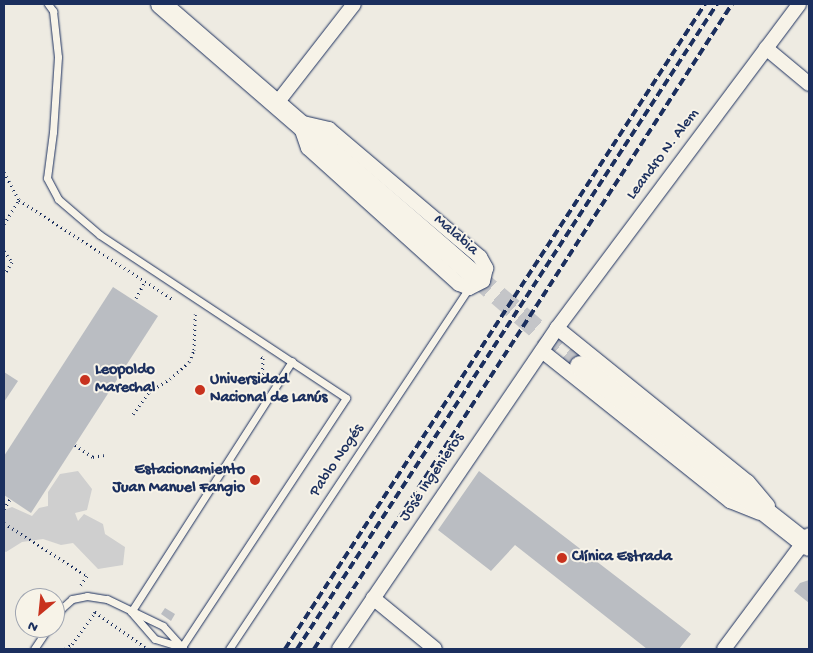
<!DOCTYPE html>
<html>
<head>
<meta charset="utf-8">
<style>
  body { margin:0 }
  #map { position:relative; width:813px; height:653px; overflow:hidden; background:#eeebe2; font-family:"Gochi Hand",sans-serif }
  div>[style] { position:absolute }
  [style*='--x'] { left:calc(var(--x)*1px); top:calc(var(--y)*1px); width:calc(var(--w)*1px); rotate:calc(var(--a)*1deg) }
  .green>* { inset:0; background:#cfcfcf }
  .building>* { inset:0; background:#babdc2 }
  .secondary-tunnel>* { height:20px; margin-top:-10px; transform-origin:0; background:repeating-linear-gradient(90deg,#c4c5c8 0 20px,transparent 0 30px) }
  .path>* { height:3px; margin-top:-1.5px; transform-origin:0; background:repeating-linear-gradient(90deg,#1b2f5e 0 1px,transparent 0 5px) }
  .roads { filter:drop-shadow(0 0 1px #1b2f5e) drop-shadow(0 0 1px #1b2f5e) }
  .lane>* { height:7px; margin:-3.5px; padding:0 3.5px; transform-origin:3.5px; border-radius:3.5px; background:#f7f3e8 }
  .street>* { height:14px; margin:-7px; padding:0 7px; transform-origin:7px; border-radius:7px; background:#f7f3e8 }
  .secondary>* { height:20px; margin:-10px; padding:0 10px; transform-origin:10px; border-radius:10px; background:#f7f3e8 }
  .rail>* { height:4px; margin-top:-2px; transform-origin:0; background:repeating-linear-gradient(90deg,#1b2f5e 0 8px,transparent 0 12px) }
  .dots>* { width:14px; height:14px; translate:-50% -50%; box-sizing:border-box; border:2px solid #f7f3e8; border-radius:50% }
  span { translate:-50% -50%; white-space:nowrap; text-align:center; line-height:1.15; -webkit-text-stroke:4px #f7f3e8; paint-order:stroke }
  .street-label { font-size:16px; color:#1b2f5e }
  .poi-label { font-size:16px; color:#1b2f5e; font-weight:700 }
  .left { translate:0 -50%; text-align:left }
  .right { translate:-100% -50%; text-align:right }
  .frame { position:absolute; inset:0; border:5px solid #1b2f5e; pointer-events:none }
  .north { position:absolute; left:15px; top:588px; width:50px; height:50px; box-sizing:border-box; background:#f7f3e8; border:1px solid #9fa5b1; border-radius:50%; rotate:208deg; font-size:14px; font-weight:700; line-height:20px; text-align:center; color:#1b2f5e }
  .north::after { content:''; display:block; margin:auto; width:18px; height:22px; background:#c8321e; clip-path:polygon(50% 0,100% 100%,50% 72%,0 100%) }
</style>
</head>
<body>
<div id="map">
  <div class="green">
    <div style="clip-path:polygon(78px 471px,92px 489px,87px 510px,75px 513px,78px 521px,84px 514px,103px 524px,105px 534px,125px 547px,123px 565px,98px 569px,73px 543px,61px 545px,43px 539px,22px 542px,6px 552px,4px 551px,4px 510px,12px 507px,32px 516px,39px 508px,48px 506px,48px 492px,60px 474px)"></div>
  </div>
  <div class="building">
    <div style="clip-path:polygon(113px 287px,158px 316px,31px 513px,4px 495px,4px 456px)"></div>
    <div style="clip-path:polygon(4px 372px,18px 381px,4px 402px)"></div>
    <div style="clip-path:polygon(479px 471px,691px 634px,679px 649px,647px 649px,515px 545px,491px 571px,438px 530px)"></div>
    <div style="clip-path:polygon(809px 580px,809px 603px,794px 591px,800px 583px)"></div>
    <div style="clip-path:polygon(165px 608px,175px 614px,171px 621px,161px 614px)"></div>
  </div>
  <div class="secondary-tunnel">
    <div style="--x:475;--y:276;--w:138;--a:40.6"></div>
  </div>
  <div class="path">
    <div style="--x:4;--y:172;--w:32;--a:62"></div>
    <div style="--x:19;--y:200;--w:184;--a:32.8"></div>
    <div style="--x:4;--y:224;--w:28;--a:-58"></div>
    <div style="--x:4;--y:251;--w:14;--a:54"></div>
    <div style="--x:12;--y:262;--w:15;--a:122"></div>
    <div style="--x:136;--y:298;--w:19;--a:-62"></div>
    <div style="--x:261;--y:357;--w:2;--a:27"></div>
    <div style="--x:263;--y:358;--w:27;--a:92"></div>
    <div style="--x:133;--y:414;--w:27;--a:-54"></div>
    <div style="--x:149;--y:392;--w:25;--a:-32"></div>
    <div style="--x:170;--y:379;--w:25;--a:-42"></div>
    <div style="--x:189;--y:362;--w:13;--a:-67"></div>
    <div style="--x:194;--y:350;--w:36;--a:-88"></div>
    <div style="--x:75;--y:445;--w:22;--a:34"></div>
    <div style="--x:93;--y:457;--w:11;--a:-10"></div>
    <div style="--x:4;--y:509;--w:12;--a:-59"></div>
    <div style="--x:4;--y:523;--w:98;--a:32.6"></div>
    <div style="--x:87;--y:576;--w:11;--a:124"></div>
    <div style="--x:95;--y:612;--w:61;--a:35"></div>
    <div style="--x:65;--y:649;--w:9;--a:-36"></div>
    <div style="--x:72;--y:644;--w:39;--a:-54"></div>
    <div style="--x:95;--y:612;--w:4;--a:-124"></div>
  </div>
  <div class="roads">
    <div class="lane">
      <div style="--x:48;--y:4;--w:9;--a:54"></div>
      <div style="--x:53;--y:11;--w:46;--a:83.8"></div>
      <div style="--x:58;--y:57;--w:75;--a:93.8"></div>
      <div style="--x:53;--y:132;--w:46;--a:97.4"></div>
      <div style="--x:47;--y:178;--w:24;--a:62"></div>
      <div style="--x:58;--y:199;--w:55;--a:40.6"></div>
      <div style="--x:100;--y:235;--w:295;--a:33.5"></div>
      <div style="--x:346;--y:398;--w:298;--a:123.4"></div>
      <div style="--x:131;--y:612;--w:298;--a:-57.3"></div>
      <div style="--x:133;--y:614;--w:33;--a:49"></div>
      <div style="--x:155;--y:639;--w:28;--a:17"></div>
      <div style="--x:55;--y:618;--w:12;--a:-55"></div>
      <div style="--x:62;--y:608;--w:13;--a:-42"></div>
      <div style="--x:72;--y:599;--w:15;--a:-11"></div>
      <div style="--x:87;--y:596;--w:20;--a:9"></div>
      <div style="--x:107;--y:599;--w:62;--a:25.7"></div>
      <div style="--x:163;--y:626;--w:31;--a:48"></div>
      <div style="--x:34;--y:649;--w:25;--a:-56"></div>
      <div style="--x:229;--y:649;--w:433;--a:-56.4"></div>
    </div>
    <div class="street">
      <div style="--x:766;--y:48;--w:56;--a:39.9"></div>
      <div style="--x:277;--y:103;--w:125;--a:-52.1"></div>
      <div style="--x:299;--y:122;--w:31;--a:13"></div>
      <div style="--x:329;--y:129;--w:198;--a:40.3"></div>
      <div style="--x:480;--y:257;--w:13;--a:61"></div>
      <div style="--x:486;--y:268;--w:13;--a:103"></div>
      <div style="--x:483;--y:281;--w:16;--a:153"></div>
      <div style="--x:469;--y:288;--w:11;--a:-158"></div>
      <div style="--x:459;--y:284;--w:203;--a:-138"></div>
      <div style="--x:308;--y:148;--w:28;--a:-109"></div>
      <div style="--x:557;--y:328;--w:245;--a:38.9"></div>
      <div style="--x:748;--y:482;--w:31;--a:50"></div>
      <div style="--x:542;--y:351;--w:241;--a:38.6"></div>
      <div style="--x:730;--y:501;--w:31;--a:22"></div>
      <div style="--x:373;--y:598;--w:80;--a:39.4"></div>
      <div style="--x:339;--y:649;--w:388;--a:-55.8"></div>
      <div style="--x:557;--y:328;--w:404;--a:-53.2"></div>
      <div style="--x:724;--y:649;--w:142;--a:-53.3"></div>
    </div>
    <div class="secondary">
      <div style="--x:161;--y:4;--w:415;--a:40.9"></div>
      <div style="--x:580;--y:366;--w:291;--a:38.2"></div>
    </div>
  </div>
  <div class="rail">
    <div style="--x:285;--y:649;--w:770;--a:-56.93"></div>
    <div style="--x:297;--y:649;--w:770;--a:-56.93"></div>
    <div style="--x:314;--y:649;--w:769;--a:-57.05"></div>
  </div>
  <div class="dots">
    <div style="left:85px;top:380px;background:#c8321e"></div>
    <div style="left:200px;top:390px;background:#c8321e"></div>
    <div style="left:255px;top:480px;background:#c8321e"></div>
    <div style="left:562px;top:558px;background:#c8321e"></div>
  </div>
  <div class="street-label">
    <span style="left:664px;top:155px;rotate:-53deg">Leandro N. Alem</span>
    <span style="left:455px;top:236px;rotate:41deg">Malabia</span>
    <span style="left:338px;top:461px;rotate:-56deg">Pablo Nogés</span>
    <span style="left:433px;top:478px;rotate:-56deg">José Ingenieros</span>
  </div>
  <div class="poi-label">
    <span class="left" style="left:95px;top:380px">Leopoldo<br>Marechal</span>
    <span class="left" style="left:210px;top:390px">Universidad<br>Nacional de Lanús</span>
    <span class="right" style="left:245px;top:480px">Estacionamiento<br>Juan Manuel Fangio</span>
    <span class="left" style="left:572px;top:558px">Clínica Estrada</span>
  </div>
  <div class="frame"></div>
  <div class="north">N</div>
</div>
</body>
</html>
